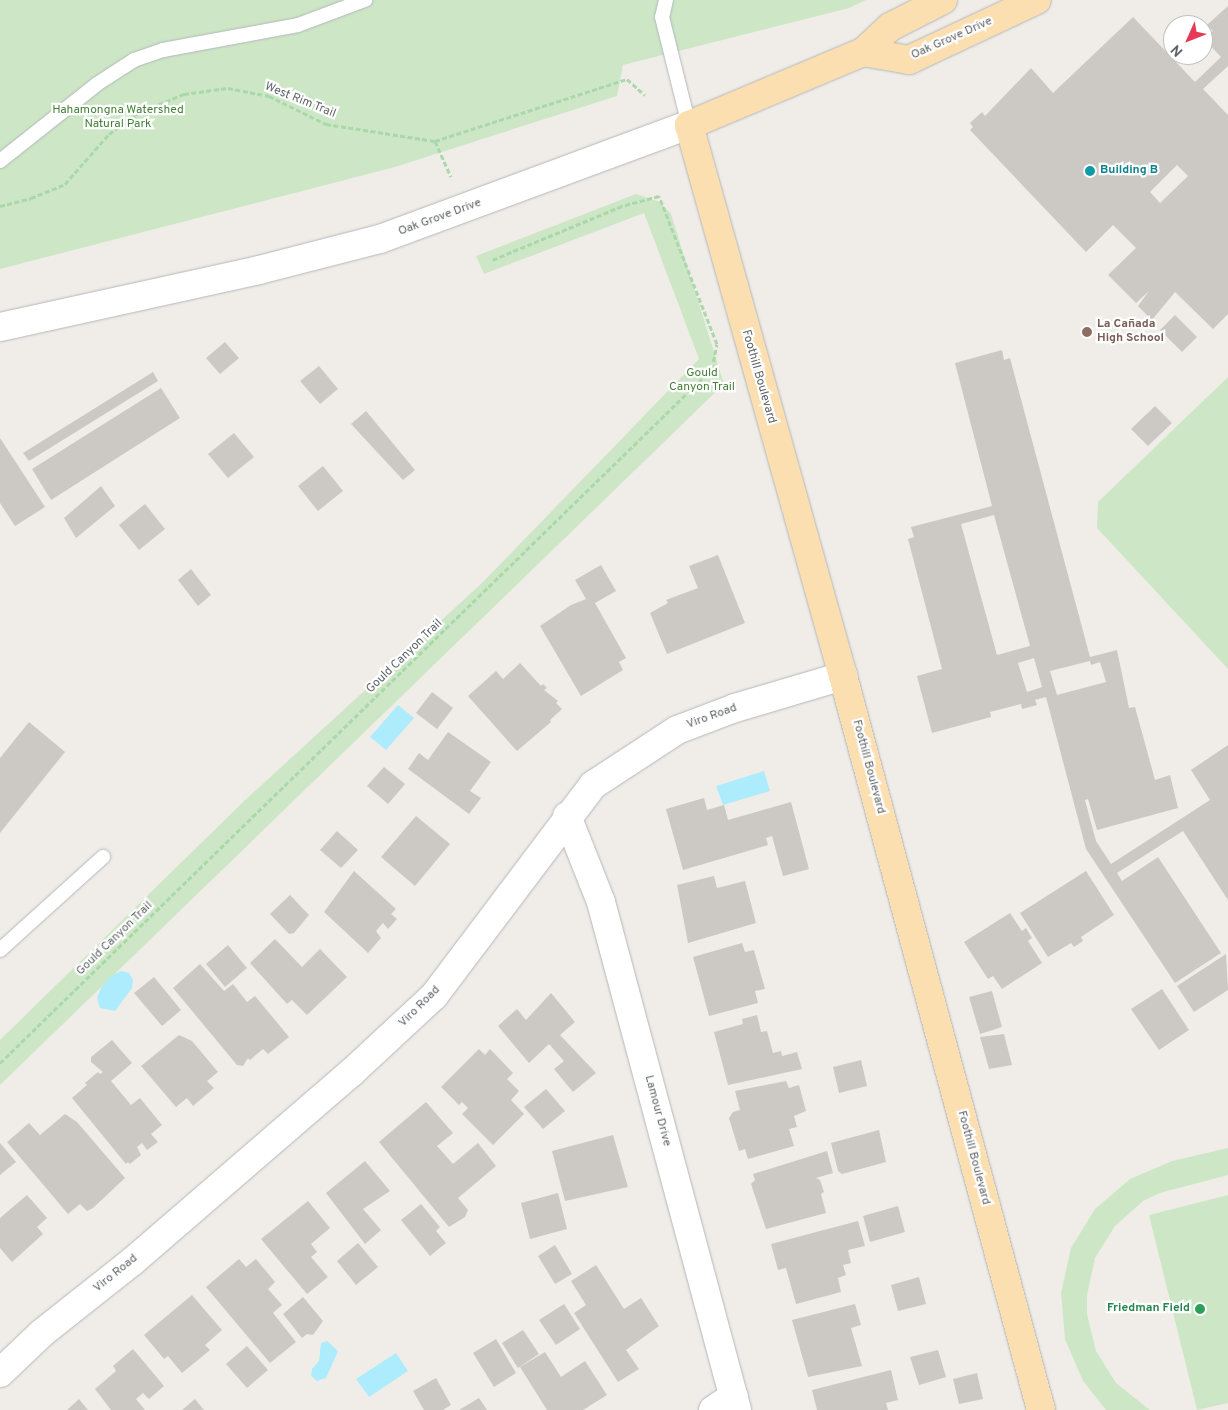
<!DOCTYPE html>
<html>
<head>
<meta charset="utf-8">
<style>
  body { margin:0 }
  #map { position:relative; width:1228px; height:1410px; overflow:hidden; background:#f0ede8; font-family:Overpass,sans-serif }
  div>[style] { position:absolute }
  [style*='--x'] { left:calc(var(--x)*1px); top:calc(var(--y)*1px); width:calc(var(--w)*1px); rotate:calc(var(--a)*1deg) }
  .green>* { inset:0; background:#cde7c6 }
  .water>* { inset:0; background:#acecfc }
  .building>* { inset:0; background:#ccc8c4 }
  .path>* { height:3px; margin-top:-1.5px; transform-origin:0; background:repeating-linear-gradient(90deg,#a9d8aa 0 5px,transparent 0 7.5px) }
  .roads { filter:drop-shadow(0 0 1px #b3b7b9) drop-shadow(0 0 1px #b3b7b9) }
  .service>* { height:14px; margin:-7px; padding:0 7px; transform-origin:7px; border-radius:7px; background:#fff }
  .minor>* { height:28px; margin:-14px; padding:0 14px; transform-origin:14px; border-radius:14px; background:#fff }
  .tertiary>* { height:28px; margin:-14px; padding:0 14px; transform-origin:14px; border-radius:14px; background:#fff }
  .primary>* { height:28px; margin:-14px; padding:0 14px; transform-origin:14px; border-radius:14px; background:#fcdfb1 }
  .dots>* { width:14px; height:14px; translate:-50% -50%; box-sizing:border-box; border:2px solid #fff; border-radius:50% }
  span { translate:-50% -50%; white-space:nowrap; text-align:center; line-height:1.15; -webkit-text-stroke:4.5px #fff; paint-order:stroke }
  .street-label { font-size:12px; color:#5f6567 }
  .park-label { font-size:12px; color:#447f37 }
  .culture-label { font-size:12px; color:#0d838f; font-weight:700 }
  .left { translate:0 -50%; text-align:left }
  .education-label { font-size:12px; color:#785e54; font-weight:700 }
  .leisure-label { font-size:12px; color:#27864d; font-weight:700 }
  .right { translate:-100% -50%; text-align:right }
  .north { position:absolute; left:1163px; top:15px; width:50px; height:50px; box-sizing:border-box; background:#fff; border:1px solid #bfc1c2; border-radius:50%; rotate:226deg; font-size:14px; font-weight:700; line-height:20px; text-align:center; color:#5f6567 }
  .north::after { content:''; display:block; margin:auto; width:18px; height:22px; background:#e43a55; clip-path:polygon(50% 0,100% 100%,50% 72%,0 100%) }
</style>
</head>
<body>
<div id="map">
  <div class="green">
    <div style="clip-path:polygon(0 0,866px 0,849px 8px,623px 65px,617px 96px,395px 167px,0 269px)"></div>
    <div style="clip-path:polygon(636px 194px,660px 202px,671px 214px,724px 384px,0 1085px,0 1040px,243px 802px,482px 583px,699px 359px,644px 213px,484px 274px,476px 256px)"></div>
    <div style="clip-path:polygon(1228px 377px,1228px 669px,1097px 528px,1098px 502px)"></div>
    <div style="clip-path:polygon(1228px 1148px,1228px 1175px,1160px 1193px,1143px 1201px,1115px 1226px,1095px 1258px,1087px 1295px,1087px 1314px,1096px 1351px,1116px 1383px,1150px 1410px,1106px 1410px,1083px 1381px,1065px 1339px,1061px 1293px,1071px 1248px,1095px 1209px,1130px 1179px,1172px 1161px)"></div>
    <div style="clip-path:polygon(1228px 1195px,1228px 1403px,1197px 1410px,1149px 1215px)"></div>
  </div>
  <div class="water">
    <div style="clip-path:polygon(398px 705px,414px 718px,386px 750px,370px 737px)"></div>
    <div style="clip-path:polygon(764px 771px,770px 791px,723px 805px,716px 786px)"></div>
    <div style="clip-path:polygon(121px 971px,129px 973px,133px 980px,132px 988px,115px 1011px,100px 1008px,97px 998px,101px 988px,111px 976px)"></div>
    <div style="clip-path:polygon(327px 1341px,338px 1351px,326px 1378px,317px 1381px,311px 1376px,312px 1369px,319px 1361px,321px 1343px)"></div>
    <div style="clip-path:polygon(396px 1353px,408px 1371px,369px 1397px,356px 1379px)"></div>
  </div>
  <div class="building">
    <div style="clip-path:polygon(evenodd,1228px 6px,1228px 66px,1203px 89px,1228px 115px,1228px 314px,1213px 329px,1175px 292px,1152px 320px,1138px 306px,1149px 291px,1136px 303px,1108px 275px,1136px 248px,1113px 225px,1086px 252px,970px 130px,973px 127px,970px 123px,982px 112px,985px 116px,1031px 68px,1053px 93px,1133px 17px,1195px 82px,1221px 57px,1204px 39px,1213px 31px,1207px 25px,1228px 6px,1177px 165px,1188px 176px,1160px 203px,1150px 192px,1177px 165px)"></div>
    <div style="clip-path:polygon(1175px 315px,1197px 337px,1182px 352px,1160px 330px)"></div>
    <div style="clip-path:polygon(225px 342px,239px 358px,220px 374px,206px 358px)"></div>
    <div style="clip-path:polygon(evenodd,1002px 350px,1004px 360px,1010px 358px,1090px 657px,1117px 650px,1129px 708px,1135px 707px,1155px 780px,1170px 775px,1178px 808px,1097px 830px,1088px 799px,1085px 800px,1096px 841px,1111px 864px,1210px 800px,1191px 770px,1228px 745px,1228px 900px,1183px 831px,1117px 873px,1122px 881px,1158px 857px,1221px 953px,1175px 983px,1086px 849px,1046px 697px,1035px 700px,1037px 705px,1022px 709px,1021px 704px,990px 712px,991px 717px,932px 733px,917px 676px,942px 669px,908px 539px,914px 537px,911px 527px,992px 506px,955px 363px,1002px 350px,994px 515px,1030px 646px,997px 655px,961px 524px,994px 515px,1002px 350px,1034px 658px,1042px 687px,1027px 692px,1018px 663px,1034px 658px,1002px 350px,1090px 661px,1091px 665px,1100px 662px,1106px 682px,1057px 695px,1050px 671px,1090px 661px)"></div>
    <div style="clip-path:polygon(319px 366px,338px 389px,320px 404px,300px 381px)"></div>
    <div style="clip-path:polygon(153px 372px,158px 381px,29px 461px,23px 453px)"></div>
    <div style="clip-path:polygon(161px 388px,180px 418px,51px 500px,32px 469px)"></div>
    <div style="clip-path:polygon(1155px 406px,1172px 423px,1148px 446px,1131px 429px)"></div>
    <div style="clip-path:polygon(366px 411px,415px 470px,403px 480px,351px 424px)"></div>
    <div style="clip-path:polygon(234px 433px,254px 457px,228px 478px,208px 454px)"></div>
    <div style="clip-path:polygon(0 438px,45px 507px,15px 526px,0 503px)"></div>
    <div style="clip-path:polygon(323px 466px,343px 491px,318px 511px,298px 486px)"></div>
    <div style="clip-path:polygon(101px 486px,115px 506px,76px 538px,64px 518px)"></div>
    <div style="clip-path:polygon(145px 504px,165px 529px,139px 550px,119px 525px)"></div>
    <div style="clip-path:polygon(718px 555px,745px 623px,667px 654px,650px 613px,668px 603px,666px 600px,698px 588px,689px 566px)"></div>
    <div style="clip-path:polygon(601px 565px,616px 591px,595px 603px,626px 658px,619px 662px,623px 670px,581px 696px,540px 626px,571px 605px,586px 599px,575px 580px)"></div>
    <div style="clip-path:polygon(191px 569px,211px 595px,198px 606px,178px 580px)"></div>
    <div style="clip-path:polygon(520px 663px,541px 686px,543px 684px,547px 688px,544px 690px,558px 701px,556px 703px,562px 709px,550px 720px,551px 722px,517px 751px,468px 696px,496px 671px,503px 679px)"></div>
    <div style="clip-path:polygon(432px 692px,453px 708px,437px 729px,416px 713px)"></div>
    <div style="clip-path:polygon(29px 722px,65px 752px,0 833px,0 758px)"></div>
    <div style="clip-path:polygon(448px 732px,491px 762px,470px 791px,481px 798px,469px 814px,408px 769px,419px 753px,428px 760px)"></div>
    <div style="clip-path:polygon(384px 767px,405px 784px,388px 804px,367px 786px)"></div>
    <div style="clip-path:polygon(704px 798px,707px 810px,724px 805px,728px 820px,791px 802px,809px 869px,783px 876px,772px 836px,766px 838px,768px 845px,683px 870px,666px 809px)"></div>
    <div style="clip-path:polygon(416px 816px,450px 844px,415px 886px,381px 857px)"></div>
    <div style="clip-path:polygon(337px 831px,358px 850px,341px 868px,320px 850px)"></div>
    <div style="clip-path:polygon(354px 871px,396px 909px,391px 914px,397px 919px,388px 929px,383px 923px,376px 931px,381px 938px,368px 953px,324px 912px)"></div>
    <div style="clip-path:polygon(1086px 871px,1114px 915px,1081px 937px,1083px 941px,1074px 947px,1071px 943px,1048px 957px,1020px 913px)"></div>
    <div style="clip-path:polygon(714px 876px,717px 888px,745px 881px,756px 923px,688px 943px,677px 885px)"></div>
    <div style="clip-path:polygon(290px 895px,309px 915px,294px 933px,289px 934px,270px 914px)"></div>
    <div style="clip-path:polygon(1010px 913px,1022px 931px,1026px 928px,1032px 938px,1028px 941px,1042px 963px,1002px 989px,993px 976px,988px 979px,964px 942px)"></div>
    <div style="clip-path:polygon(275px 939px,302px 967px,320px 949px,347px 977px,307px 1015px,292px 1000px,287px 1004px,250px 963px)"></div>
    <div style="clip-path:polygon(742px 943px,745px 952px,754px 950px,765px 989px,755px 991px,758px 1003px,709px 1016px,693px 957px)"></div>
    <div style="clip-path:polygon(228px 945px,247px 968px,225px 987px,206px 964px)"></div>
    <div style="clip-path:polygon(1226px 954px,1228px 990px,1194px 1012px,1177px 986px)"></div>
    <div style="clip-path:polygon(200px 964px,224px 991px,233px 984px,247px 1002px,255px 996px,289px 1037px,268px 1054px,263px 1049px,250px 1060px,248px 1058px,243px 1066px,237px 1065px,173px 988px)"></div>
    <div style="clip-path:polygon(154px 977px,181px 1010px,162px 1026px,134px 993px)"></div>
    <div style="clip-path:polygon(1162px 989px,1189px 1030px,1159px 1050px,1131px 1009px)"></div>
    <div style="clip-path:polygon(992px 991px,1002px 1027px,980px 1034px,969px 997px)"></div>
    <div style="clip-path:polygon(551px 993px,575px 1022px,560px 1035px,596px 1073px,573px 1092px,554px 1069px,564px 1061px,549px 1044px,529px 1063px,498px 1026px,517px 1009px,526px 1020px)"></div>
    <div style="clip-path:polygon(757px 1015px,761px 1032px,767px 1031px,773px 1053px,781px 1051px,782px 1056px,797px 1052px,802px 1069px,728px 1085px,714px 1032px,743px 1024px,742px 1019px)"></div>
    <div style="clip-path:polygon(1004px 1034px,1012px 1065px,989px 1069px,980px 1037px)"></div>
    <div style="clip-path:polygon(179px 1035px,192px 1041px,218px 1072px,207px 1081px,214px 1088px,193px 1106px,187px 1098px,176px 1107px,141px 1066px)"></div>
    <div style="clip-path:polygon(112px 1040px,132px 1063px,111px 1081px,131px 1105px,140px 1098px,162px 1125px,151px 1134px,158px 1142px,147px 1150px,142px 1143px,137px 1147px,141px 1155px,130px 1164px,128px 1162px,126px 1164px,72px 1098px,87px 1085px,85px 1083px,98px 1072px,100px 1074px,103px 1072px,91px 1062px,91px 1057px)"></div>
    <div style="clip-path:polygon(479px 1049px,485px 1055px,490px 1049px,513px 1073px,507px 1079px,519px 1091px,511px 1100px,524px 1114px,493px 1145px,462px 1114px,468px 1108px,462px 1102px,459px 1105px,441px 1087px)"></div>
    <div style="clip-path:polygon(861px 1060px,867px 1086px,839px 1093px,833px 1067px)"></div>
    <div style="clip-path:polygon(786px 1081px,789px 1088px,799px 1085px,806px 1111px,794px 1116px,797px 1127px,789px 1129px,794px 1146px,748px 1159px,745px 1149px,739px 1151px,729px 1118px,733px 1112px,740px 1110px,735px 1091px)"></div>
    <div style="clip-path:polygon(546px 1089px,565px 1111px,543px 1129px,524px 1107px)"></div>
    <div style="clip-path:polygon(426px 1102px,453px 1133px,437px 1146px,453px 1164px,478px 1143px,496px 1166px,458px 1198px,468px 1210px,465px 1217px,449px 1227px,379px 1142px)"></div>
    <div style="clip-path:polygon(65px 1114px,77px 1122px,125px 1178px,93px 1208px,87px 1211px,80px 1204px,68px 1214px,7px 1142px,29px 1123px,40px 1135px)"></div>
    <div style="clip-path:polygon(879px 1130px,886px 1162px,842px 1174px,838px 1171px,831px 1143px)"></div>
    <div style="clip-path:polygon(613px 1135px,628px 1187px,565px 1201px,552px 1151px)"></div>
    <div style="clip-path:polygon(0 1143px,16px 1162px,0 1175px)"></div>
    <div style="clip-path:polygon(827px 1151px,833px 1173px,816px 1178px,820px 1180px,824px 1192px,821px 1194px,826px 1213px,766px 1229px,751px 1184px,755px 1180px,753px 1174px)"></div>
    <div style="clip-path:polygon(365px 1161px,390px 1191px,363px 1209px,381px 1230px,365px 1244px,326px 1193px)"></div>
    <div style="clip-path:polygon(558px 1193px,567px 1229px,530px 1239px,521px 1203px)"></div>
    <div style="clip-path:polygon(27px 1195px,47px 1218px,37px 1227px,43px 1234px,12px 1262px,0 1248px,0 1218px)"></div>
    <div style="clip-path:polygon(308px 1201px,330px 1228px,311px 1244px,317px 1252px,311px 1257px,328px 1277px,307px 1294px,261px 1239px)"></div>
    <div style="clip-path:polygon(421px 1204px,440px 1227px,436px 1231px,446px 1243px,430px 1256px,401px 1220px)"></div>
    <div style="clip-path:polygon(898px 1206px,905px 1232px,870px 1242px,863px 1216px)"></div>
    <div style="clip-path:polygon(858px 1221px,865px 1246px,848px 1250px,851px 1263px,843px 1265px,846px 1275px,838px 1278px,841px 1292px,796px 1304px,786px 1268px,778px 1270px,771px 1244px)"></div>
    <div style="clip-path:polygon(358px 1243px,378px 1267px,356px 1285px,337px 1261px)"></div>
    <div style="clip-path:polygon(555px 1245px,572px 1274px,555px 1284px,538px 1256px)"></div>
    <div style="clip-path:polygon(239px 1259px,246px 1267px,256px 1259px,275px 1282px,268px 1289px,282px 1305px,273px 1313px,296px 1342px,270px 1363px,206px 1287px)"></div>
    <div style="clip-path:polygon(596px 1265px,624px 1309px,641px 1298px,659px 1326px,626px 1350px,639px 1369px,618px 1382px,574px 1313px,586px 1305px,571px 1281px)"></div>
    <div style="clip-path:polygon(919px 1277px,926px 1304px,898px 1311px,891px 1285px)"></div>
    <div style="clip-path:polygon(192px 1295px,222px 1330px,205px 1345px,210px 1350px,182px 1373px,168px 1356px,164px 1359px,144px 1335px)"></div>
    <div style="clip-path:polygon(303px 1297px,323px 1321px,313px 1335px,307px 1334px,302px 1338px,283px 1314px)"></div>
    <div style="clip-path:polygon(564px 1304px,580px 1329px,556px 1345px,539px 1320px)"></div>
    <div style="clip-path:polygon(855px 1304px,861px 1325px,851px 1328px,862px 1366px,808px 1377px,792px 1320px)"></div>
    <div style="clip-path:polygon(523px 1330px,539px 1354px,518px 1368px,502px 1343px)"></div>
    <div style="clip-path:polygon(496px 1339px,516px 1373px,494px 1387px,473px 1353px)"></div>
    <div style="clip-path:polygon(247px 1346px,268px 1370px,247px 1388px,226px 1364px)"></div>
    <div style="clip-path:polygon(133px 1349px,164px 1386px,149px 1399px,143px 1393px,136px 1399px,145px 1410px,111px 1410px,95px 1389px,116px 1371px,113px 1366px)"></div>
    <div style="clip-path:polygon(938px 1350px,946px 1377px,919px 1385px,910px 1357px)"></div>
    <div style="clip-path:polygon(545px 1352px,561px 1377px,585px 1361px,607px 1395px,583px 1410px,547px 1410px,520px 1367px)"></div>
    <div style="clip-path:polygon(891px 1370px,898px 1400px,886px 1403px,888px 1410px,817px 1410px,812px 1390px)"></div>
    <div style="clip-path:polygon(977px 1373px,983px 1399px,959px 1404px,953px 1379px)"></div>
    <div style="clip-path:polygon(436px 1378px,451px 1405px,443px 1410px,424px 1410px,413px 1391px)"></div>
    <div style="clip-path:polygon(479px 1398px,487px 1410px,459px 1410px)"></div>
    <div style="clip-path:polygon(79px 1399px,88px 1410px,67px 1410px)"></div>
    <div style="clip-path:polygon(195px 1399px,204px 1410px,182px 1410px)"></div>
  </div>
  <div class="path">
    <div style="--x:435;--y:141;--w:39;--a:66"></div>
    <div style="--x:0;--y:206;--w:32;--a:-14"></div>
    <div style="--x:31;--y:198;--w:37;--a:-22"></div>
    <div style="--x:65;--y:184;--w:67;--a:-48.7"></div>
    <div style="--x:109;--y:134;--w:36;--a:-36"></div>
    <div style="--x:138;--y:113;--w:50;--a:-22.4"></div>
    <div style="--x:184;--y:94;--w:44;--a:-7.8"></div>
    <div style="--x:228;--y:88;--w:42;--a:11"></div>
    <div style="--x:269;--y:96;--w:64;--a:26.2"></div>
    <div style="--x:326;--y:124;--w:110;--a:8.9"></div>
    <div style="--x:435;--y:141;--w:202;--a:-17.9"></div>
    <div style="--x:627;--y:79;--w:24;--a:42"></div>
    <div style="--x:0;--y:1063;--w:994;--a:-44.27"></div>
    <div style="--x:712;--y:369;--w:25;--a:-79"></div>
    <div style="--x:717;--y:344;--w:159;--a:-111.4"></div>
    <div style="--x:659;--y:196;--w:38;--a:165"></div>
    <div style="--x:622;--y:206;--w:141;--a:157.4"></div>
  </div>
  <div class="roads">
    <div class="service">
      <div style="--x:666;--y:0;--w:17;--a:103"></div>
      <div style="--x:662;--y:17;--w:111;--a:76"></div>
      <div style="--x:0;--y:161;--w:124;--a:-38.4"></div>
      <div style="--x:97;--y:84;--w:44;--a:-33"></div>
      <div style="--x:134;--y:60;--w:31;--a:-19"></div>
      <div style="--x:163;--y:50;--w:137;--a:-10.5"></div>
      <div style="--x:298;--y:25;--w:72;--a:-20.5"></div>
      <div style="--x:0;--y:950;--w:139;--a:-42.1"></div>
    </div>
    <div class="minor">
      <div style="--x:567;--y:816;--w:92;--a:68.4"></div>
      <div style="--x:601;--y:902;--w:526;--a:75.01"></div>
      <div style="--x:0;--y:1373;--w:58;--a:-43.6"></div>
      <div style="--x:42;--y:1333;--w:116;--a:-38.4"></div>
      <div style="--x:133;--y:1261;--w:288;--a:-40.8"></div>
      <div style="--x:351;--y:1073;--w:113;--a:-42.9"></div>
      <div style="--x:434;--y:996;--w:264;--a:-53"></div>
      <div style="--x:593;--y:785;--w:100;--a:-33.2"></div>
      <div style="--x:677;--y:730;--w:62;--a:-20.8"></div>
      <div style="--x:735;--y:708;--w:113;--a:-16.5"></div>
      <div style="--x:713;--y:1410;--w:25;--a:-34"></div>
    </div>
    <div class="tertiary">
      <div style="--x:0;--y:327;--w:265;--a:-12.4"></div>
      <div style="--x:259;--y:270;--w:125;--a:-14.4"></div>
      <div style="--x:380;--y:239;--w:329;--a:-20.3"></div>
    </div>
    <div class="primary">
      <div style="--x:943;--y:0;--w:59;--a:153"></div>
      <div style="--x:890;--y:27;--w:37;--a:137"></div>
      <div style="--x:863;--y:52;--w:189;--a:157.2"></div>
      <div style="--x:689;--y:125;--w:572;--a:74.38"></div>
      <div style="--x:843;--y:676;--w:760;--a:74.9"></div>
      <div style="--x:863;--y:52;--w:47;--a:9.9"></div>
      <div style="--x:909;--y:60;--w:141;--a:-25.1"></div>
    </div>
  </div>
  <div class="dots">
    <div style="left:1090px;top:171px;background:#0f9aa8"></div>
    <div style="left:1087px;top:332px;background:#8d6e63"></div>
    <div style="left:1200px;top:1309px;background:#2e9e5b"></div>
  </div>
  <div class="street-label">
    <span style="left:952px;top:39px;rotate:-24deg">Oak Grove Drive</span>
    <span style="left:300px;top:101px;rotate:22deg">West Rim Trail</span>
    <span style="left:440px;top:218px;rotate:-20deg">Oak Grove Drive</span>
    <span style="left:758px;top:377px;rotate:74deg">Foothill Boulevard</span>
    <span style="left:405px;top:657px;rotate:-44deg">Gould Canyon Trail</span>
    <span style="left:712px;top:717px;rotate:-20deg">Viro Road</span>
    <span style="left:868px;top:767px;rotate:75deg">Foothill Boulevard</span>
    <span style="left:115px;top:939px;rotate:-44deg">Gould Canyon Trail</span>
    <span style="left:420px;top:1007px;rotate:-45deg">Viro Road</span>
    <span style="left:657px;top:1111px;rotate:75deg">Lamour Drive</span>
    <span style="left:973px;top:1158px;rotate:75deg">Foothill Boulevard</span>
    <span style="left:116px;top:1274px;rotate:-39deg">Viro Road</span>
  </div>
  <div class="park-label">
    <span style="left:118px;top:118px">Hahamongna Watershed<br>Natural Park</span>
    <span style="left:702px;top:381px">Gould<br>Canyon Trail</span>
  </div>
  <div class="culture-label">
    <span class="left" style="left:1100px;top:171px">Building B</span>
  </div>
  <div class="education-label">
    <span class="left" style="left:1097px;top:332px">La Cañada<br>High School</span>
  </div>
  <div class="leisure-label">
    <span class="right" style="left:1190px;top:1309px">Friedman Field</span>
  </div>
  <div class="north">N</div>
</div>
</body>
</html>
